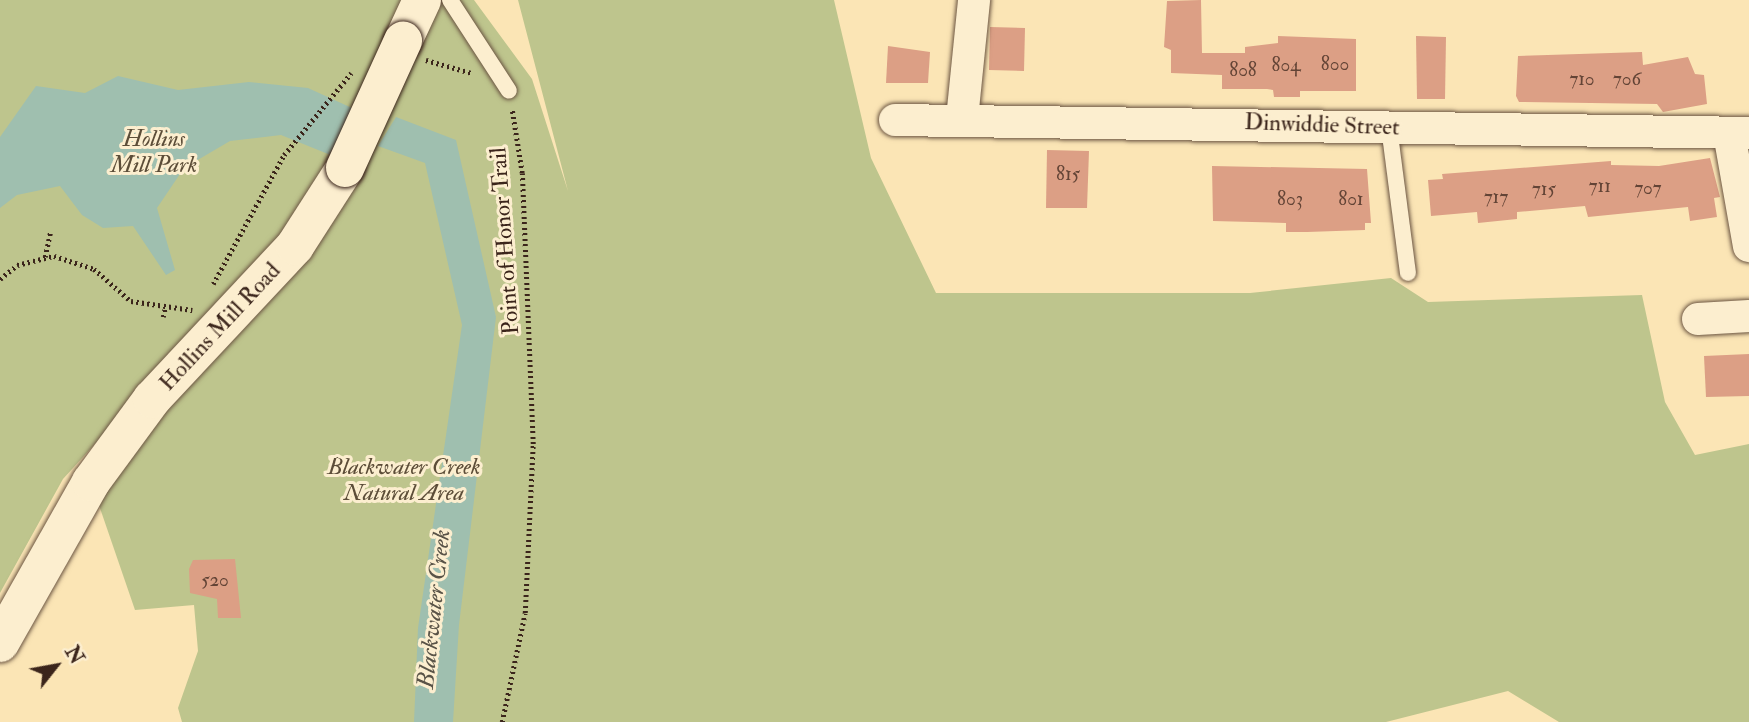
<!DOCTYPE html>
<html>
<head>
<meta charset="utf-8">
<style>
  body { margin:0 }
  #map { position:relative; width:1749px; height:722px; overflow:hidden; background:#fbe5b5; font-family:"IM FELL Double Pica",serif }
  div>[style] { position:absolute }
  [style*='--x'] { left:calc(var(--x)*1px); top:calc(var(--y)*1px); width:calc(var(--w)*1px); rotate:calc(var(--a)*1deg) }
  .green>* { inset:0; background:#bec58d }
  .water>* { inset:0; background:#9fbfaf }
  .building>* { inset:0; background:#dc9f85 }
  .path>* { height:4.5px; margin-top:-2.25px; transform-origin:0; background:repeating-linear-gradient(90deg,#3b251b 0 2px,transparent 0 5.5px) }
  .roads { filter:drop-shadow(0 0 2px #6b5542) drop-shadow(0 0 2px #6b5542) }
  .lane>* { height:16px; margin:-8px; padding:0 8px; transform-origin:8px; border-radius:8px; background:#fceecf }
  .street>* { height:32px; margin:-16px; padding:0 16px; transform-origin:16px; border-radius:16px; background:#fceecf }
  .secondary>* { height:38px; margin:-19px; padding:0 19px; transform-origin:19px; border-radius:19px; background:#fceecf }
  .bridges { filter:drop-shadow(0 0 2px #3b251b) drop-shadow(0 0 2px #3b251b) }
  .secondary-bridge>* { height:38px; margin:-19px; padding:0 19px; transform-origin:19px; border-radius:19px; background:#fceecf }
  span { translate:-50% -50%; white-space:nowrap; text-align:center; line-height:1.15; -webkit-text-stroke:6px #fceecf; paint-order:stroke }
  .number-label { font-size:19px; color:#634436 }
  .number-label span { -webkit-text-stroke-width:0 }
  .street-label { font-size:23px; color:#3b251b }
  .park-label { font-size:23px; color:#5c4d38; font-style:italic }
  .water-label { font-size:24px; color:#595347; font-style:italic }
  .north { position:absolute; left:21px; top:631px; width:70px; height:70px; -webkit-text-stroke:5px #fceecf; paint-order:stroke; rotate:59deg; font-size:19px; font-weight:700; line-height:28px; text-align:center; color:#3b251b }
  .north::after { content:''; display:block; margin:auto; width:24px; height:32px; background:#3b251b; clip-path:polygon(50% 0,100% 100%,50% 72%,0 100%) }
</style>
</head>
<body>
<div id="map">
  <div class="green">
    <div style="clip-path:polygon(0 0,474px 0,532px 79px,568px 191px,518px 0,834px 0,871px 158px,936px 293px,1250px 293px,1391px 278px,1428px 302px,1642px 295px,1665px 402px,1695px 455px,1749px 444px,1749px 722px,1559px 722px,1508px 691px,1386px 722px,182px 722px,178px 708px,198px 651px,194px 605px,135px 610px,91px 482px,333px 182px,63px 479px,0 593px)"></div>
  </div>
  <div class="water">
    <div style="clip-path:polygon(118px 76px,178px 90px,249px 82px,308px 88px,352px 108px,333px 156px,281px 135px,230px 141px,184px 168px,157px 208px,175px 270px,166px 275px,133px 226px,103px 228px,82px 215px,60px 186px,17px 195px,0 208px,0 137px,36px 86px,85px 93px)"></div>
    <div style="clip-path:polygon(396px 117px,456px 140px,496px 317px,459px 625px,453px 722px,414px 722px,418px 628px,462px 325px,425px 163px,378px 146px)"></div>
  </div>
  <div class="building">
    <div style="clip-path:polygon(1201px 0,1202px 53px,1245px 53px,1245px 47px,1278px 43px,1278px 36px,1356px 39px,1356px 91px,1300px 91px,1300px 97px,1274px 97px,1273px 90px,1267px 89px,1222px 89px,1222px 75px,1171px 73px,1171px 50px,1164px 47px,1167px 1px)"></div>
    <div style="clip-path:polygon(990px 27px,1025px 28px,1024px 71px,989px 70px)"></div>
    <div style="clip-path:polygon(1416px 36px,1446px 37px,1445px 99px,1417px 99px)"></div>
    <div style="clip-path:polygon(888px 46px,930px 52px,928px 83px,886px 83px)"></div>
    <div style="clip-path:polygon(1642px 52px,1643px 65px,1688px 57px,1695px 74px,1704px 75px,1707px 104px,1663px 112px,1657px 104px,1519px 102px,1516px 96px,1518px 56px)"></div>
    <div style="clip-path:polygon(1047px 150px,1089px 151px,1087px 208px,1046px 208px)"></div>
    <div style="clip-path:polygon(1710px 158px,1720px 197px,1714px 198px,1717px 217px,1690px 221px,1688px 207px,1588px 217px,1585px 206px,1517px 212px,1517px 219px,1478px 223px,1477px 212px,1431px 216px,1428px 180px,1443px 179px,1442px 174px,1611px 161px,1611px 165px,1659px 166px)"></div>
    <div style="clip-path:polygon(1212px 166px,1367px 169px,1371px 223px,1365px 223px,1365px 230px,1307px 232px,1286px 232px,1286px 223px,1213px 221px)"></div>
    <div style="clip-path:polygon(1749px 354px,1749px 396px,1706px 397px,1704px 356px)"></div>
    <div style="clip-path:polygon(235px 559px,241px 618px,218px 618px,217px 599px,190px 593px,189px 569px,193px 560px)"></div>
  </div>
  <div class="path">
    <div style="--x:426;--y:60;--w:48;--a:15.8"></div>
    <div style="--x:45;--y:257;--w:25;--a:-78"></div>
    <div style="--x:0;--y:279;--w:22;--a:-39"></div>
    <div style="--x:17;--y:265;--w:38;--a:-14"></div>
    <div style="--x:54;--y:256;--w:42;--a:18"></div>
    <div style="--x:94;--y:269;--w:49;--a:40.9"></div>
    <div style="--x:131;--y:301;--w:62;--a:8.4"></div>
    <div style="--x:213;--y:284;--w:147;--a:-61.2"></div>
    <div style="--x:284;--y:155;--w:106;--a:-50.7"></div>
    <div style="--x:163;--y:317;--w:9;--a:-77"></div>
    <div style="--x:502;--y:722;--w:111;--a:-78.1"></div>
    <div style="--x:525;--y:613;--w:169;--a:-87.3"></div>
    <div style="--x:533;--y:444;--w:271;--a:-92.3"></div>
    <div style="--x:522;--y:173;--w:64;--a:-99"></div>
  </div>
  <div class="roads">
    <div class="lane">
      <div style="--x:450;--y:0;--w:108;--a:57"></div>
      <div style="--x:1389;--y:127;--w:147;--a:82.6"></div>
    </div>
    <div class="street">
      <div style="--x:962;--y:119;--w:120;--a:-84.2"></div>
      <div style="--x:895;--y:120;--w:854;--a:0.87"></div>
      <div style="--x:1729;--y:133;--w:115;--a:80"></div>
      <div style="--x:1698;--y:319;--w:51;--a:-3.4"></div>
    </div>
    <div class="secondary">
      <div style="--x:403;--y:41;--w:45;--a:-65.1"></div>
      <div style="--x:0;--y:643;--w:185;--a:-60.5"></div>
      <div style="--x:91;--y:482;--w:103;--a:-53.7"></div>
      <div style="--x:152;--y:399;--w:209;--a:-46.9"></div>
      <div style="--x:295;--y:246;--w:93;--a:-57.3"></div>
    </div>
  </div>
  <div class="bridges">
    <div class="secondary-bridge">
      <div style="--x:345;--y:168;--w:140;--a:-65.5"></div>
    </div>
  </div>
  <div class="number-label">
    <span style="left:1335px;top:65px">800</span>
    <span style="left:1286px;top:66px">804</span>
    <span style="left:1243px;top:71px">808</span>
    <span style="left:1582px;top:80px">710</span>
    <span style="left:1627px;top:80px">706</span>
    <span style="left:1068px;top:175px">815</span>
    <span style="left:1600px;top:187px">711</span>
    <span style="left:1648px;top:189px">707</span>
    <span style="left:1544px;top:190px">715</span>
    <span style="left:1496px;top:198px">717</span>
    <span style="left:1290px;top:200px">803</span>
    <span style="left:1351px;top:200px">801</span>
    <span style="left:215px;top:581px">520</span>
  </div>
  <div class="street-label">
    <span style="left:1322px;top:125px;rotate:2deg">Dinwiddie Street</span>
    <span style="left:505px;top:241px;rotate:-94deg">Point of Honor Trail</span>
    <span style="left:220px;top:327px;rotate:-47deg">Hollins Mill Road</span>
  </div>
  <div class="park-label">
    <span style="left:154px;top:152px">Hollins<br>Mill Park</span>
    <span style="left:404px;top:480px">Blackwater Creek<br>Natural Area</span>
  </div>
  <div class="water-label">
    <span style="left:434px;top:609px;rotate:-84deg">Blackwater Creek</span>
  </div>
  <div class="north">N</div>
</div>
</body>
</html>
